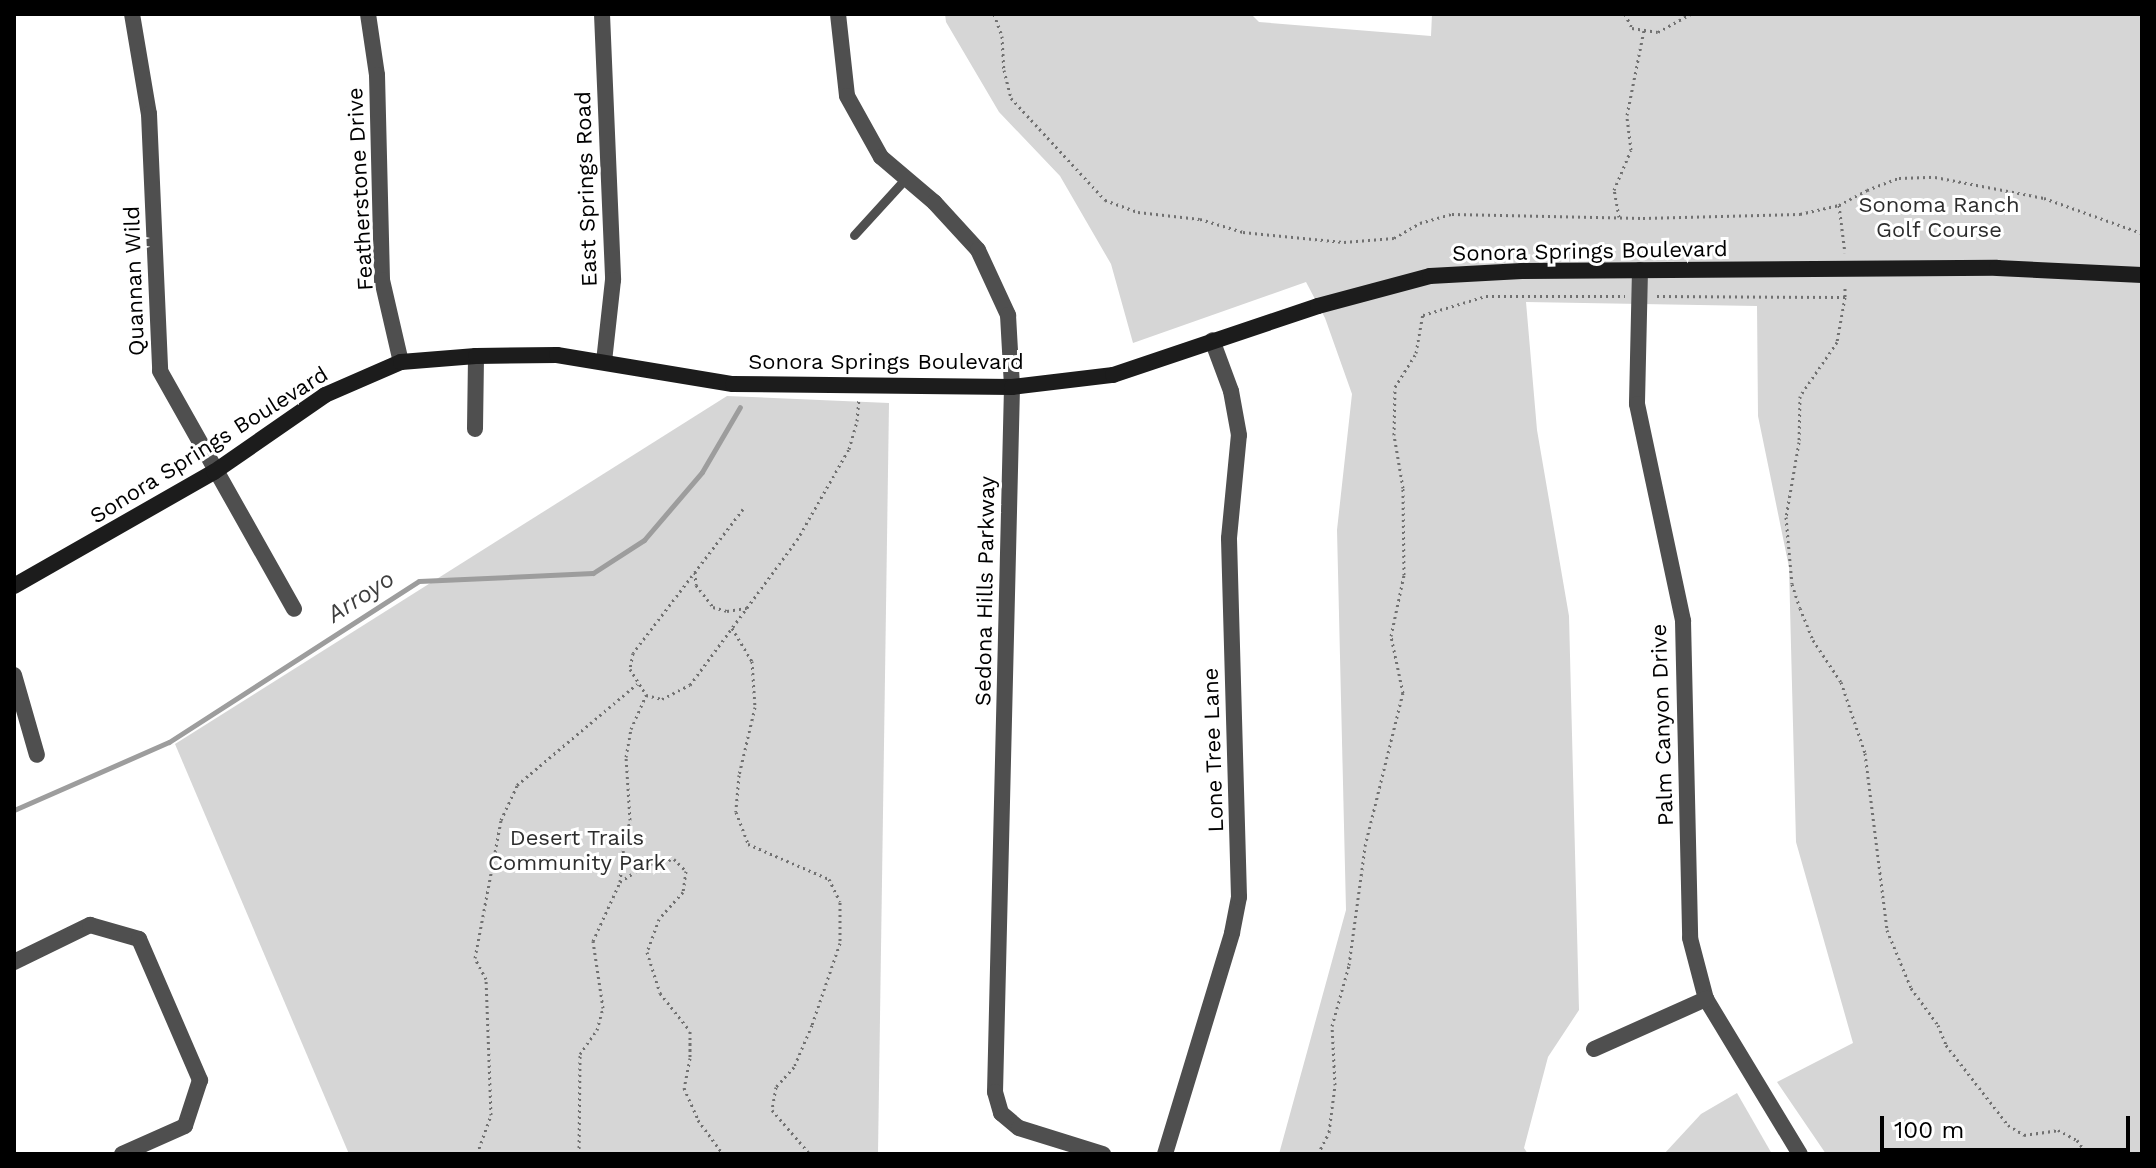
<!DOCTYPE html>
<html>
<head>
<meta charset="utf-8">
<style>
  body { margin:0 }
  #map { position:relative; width:2156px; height:1168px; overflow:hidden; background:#fff; font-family:"Work Sans",sans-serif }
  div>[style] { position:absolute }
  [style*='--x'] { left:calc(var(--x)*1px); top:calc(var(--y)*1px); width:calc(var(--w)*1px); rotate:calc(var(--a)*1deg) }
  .green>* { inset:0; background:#d6d6d6 }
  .stream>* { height:5px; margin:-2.5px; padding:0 2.5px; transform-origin:2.5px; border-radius:2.5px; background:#9d9d9d }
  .path>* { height:3px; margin-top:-1.5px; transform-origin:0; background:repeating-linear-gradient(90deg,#717171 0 2px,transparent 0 6px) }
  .lane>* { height:9px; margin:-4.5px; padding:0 4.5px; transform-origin:4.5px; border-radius:4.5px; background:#4f4f4f }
  .street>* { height:16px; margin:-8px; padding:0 8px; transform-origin:8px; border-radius:8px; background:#4f4f4f }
  .secondary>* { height:16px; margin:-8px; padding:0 8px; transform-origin:8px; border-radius:8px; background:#1c1c1c }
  span { translate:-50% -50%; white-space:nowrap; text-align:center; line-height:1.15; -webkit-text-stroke:6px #fff; paint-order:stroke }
  .street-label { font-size:22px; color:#000 }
  .park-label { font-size:22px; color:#2d2d2d }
  .water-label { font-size:24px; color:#3e3e3e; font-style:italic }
  .frame { position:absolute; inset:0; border:16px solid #000; pointer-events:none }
  .scale { position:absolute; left:1880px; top:1116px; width:250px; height:36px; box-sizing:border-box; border:4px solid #000; border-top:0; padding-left:10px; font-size:24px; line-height:28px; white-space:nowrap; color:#000; -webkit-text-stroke:6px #fff; paint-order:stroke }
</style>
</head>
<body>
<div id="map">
  <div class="green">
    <div style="clip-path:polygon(945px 14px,1251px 14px,1259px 22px,1431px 36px,1432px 14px,2142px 14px,2142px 1154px,1826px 1154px,1777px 1082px,1853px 1043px,1796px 842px,1789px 567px,1758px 416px,1757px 306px,1526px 302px,1537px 430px,1569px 616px,1579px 1010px,1548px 1057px,1524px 1148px,1528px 1154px,1279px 1154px,1346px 910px,1337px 530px,1352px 394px,1325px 318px,1306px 282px,1133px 343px,1111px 264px,1060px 176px,999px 112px,946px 22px)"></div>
    <div style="clip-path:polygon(727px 396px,889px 403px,878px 1154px,349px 1154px,175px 744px)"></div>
    <div style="clip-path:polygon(1737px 1093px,1772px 1154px,1664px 1154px,1701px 1114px)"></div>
  </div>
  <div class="stream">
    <div style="--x:14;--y:810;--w:169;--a:-23.7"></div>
    <div style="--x:169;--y:742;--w:297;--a:-32.8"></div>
    <div style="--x:419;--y:581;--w:174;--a:-2.6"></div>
    <div style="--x:593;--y:573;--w:61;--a:-32.9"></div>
    <div style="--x:644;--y:540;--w:89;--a:-49.5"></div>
    <div style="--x:702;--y:472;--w:75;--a:-59.7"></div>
  </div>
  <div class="path">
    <div style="--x:994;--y:14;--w:23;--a:70"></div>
    <div style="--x:1002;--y:36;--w:34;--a:87"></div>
    <div style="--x:1004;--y:70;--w:29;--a:76"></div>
    <div style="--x:1011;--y:98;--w:139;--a:47.3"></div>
    <div style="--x:1105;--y:200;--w:35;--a:20"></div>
    <div style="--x:1138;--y:212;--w:62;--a:6.4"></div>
    <div style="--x:1200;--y:219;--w:45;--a:16.8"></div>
    <div style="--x:1243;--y:232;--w:101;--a:5.7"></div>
    <div style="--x:1344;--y:242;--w:50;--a:-4.6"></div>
    <div style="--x:1394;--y:238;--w:30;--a:-30"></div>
    <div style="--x:1420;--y:223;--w:33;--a:-16"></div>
    <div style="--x:1452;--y:214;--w:191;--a:1.2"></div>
    <div style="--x:1643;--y:218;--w:157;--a:-1.5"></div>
    <div style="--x:1800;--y:214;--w:40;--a:-13"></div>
    <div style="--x:1839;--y:205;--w:32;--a:-28"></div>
    <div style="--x:1867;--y:190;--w:34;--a:-21"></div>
    <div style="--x:1899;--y:178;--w:36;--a:-2"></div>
    <div style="--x:1935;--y:177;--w:111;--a:10.9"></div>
    <div style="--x:2044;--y:198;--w:104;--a:19.7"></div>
    <div style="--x:1625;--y:14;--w:16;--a:63"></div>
    <div style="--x:1632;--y:28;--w:26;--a:9"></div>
    <div style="--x:1658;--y:32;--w:38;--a:-29"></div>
    <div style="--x:1839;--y:205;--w:48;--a:82.9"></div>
    <div style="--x:1619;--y:217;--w:27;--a:-100"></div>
    <div style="--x:1614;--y:190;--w:43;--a:-67"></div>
    <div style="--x:1631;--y:150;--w:35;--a:-97"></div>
    <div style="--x:1627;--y:115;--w:87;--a:-78.7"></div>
    <div style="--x:1657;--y:296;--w:188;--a:0.3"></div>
    <div style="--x:1845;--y:297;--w:12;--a:-90"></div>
    <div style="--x:1845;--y:297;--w:46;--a:100.1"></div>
    <div style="--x:1837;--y:342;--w:65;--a:124.4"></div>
    <div style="--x:1800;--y:396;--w:46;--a:91.2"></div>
    <div style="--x:1799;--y:442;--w:76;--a:99.8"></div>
    <div style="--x:1786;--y:517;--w:67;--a:84.9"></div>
    <div style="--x:1792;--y:584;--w:25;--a:72"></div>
    <div style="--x:1800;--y:608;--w:35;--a:68"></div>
    <div style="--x:1813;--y:640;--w:50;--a:56.3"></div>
    <div style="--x:1841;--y:682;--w:75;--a:71.3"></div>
    <div style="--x:1865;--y:753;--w:178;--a:82.9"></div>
    <div style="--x:1887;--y:930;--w:63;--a:67.5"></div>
    <div style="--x:1911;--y:988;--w:46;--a:53.9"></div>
    <div style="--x:1938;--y:1025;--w:22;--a:68"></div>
    <div style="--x:1946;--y:1045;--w:101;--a:52.2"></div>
    <div style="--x:2008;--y:1125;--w:19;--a:32"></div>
    <div style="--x:2024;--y:1135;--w:34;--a:-8"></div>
    <div style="--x:2058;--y:1130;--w:21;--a:28"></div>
    <div style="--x:2077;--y:1140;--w:17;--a:54"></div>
    <div style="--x:743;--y:509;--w:181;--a:127.4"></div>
    <div style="--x:633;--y:653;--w:16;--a:101"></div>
    <div style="--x:630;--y:669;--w:31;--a:58"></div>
    <div style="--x:646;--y:695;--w:16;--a:14"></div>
    <div style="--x:662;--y:699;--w:31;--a:-27"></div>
    <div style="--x:690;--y:685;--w:180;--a:-53.6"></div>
    <div style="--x:797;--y:540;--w:105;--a:-60.3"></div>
    <div style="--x:849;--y:449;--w:29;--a:-74"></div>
    <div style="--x:857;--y:421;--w:22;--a:-85"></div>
    <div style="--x:695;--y:572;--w:13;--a:86"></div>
    <div style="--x:696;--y:585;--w:28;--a:52"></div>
    <div style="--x:713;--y:607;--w:15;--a:16"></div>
    <div style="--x:727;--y:611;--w:20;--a:-9"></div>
    <div style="--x:732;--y:628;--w:39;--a:59"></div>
    <div style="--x:752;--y:661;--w:46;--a:86.3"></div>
    <div style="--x:755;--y:707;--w:70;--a:103.2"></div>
    <div style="--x:739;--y:775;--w:37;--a:95"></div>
    <div style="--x:736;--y:812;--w:34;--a:69"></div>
    <div style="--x:748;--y:844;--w:88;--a:23.4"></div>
    <div style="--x:829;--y:879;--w:25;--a:64"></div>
    <div style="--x:840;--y:902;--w:41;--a:90"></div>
    <div style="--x:840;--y:943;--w:87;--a:108.9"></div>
    <div style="--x:812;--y:1025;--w:46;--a:113.2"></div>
    <div style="--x:794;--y:1067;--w:27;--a:132"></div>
    <div style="--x:776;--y:1087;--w:23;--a:100"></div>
    <div style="--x:772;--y:1110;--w:58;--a:49.2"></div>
    <div style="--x:620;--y:882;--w:30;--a:-34"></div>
    <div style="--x:645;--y:865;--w:30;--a:-12"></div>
    <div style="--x:674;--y:859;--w:17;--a:45"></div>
    <div style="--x:686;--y:871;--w:21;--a:98"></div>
    <div style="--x:683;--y:892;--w:36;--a:132"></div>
    <div style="--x:659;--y:919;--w:35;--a:110"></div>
    <div style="--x:647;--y:952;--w:43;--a:72.4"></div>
    <div style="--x:660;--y:993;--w:48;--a:51.7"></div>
    <div style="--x:690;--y:1031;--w:27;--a:90"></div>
    <div style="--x:690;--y:1058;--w:31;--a:101"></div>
    <div style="--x:684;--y:1088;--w:35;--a:66"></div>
    <div style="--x:698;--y:1120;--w:42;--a:53.7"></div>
    <div style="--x:477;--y:1154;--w:41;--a:-70.3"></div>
    <div style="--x:491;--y:1115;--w:136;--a:-92.1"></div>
    <div style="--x:486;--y:979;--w:24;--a:-118"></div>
    <div style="--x:475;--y:958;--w:140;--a:-79.3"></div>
    <div style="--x:501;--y:820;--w:38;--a:-65"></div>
    <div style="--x:517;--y:785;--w:157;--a:-40.1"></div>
    <div style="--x:579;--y:1154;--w:100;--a:-89.4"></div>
    <div style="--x:580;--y:1054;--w:29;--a:-55"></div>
    <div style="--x:597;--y:1030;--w:23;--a:-75"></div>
    <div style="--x:603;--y:1008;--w:68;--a:-98.5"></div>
    <div style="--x:593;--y:941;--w:65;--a:-65.4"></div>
    <div style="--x:620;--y:882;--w:39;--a:-84"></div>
    <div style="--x:624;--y:843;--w:24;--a:-75"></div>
    <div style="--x:630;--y:820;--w:63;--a:-93.6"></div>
    <div style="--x:626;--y:757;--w:28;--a:-80"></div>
    <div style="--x:631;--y:729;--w:37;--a:-66"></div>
    <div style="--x:1318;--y:1154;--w:25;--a:-63"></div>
    <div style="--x:1329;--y:1132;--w:47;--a:-82.7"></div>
    <div style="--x:1335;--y:1085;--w:59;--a:-92.9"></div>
    <div style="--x:1332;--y:1026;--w:63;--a:-74.4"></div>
    <div style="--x:1349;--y:965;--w:120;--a:-82.3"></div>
    <div style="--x:1365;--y:846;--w:158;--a:-76.1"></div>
    <div style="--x:1403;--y:693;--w:58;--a:-101.9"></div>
    <div style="--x:1391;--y:636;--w:62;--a:-78"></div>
    <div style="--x:1404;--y:575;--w:87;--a:-90.7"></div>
    <div style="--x:1403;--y:488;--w:54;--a:-99.6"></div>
    <div style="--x:1394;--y:435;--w:48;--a:-88.8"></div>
    <div style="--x:1395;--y:387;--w:40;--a:-58"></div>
    <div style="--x:1416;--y:353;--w:39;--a:-80"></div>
    <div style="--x:1423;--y:315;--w:66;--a:-16.8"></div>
    <div style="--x:1486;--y:296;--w:139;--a:0"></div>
  </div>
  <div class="lane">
    <div style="--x:854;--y:235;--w:77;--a:-47.6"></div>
  </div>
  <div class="street">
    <div style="--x:132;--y:14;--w:101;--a:80.4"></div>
    <div style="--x:149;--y:114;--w:257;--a:87.5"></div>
    <div style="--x:160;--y:371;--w:273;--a:60.6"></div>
    <div style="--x:368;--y:14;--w:62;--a:81.6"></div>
    <div style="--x:377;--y:75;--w:205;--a:88.6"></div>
    <div style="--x:382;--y:280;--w:84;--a:77"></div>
    <div style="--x:602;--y:14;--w:266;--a:87.6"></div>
    <div style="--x:613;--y:280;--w:82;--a:96.3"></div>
    <div style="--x:838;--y:14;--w:82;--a:83.7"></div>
    <div style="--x:847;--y:96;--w:70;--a:60.9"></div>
    <div style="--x:881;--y:157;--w:70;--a:40.3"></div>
    <div style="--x:934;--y:202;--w:65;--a:47.5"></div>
    <div style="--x:978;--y:250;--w:72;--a:65.2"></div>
    <div style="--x:1008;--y:315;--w:72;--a:86.8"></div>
    <div style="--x:1012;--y:387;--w:705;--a:91.38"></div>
    <div style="--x:995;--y:1092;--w:22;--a:74"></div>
    <div style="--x:1001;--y:1113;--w:23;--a:40"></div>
    <div style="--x:1019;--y:1128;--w:88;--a:17.2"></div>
    <div style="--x:1640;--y:270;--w:134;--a:91.3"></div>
    <div style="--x:1637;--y:404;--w:222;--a:78"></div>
    <div style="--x:1683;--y:621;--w:317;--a:88.7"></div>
    <div style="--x:1690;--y:938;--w:63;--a:75.3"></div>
    <div style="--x:1706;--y:999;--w:181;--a:58.8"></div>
    <div style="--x:475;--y:429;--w:73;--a:-89.2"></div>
    <div style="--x:14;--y:675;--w:83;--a:74"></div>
    <div style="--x:14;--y:962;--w:85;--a:-26"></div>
    <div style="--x:90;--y:925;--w:51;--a:15.9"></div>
    <div style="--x:139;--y:939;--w:154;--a:66.6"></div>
    <div style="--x:200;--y:1080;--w:48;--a:108.1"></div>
    <div style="--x:185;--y:1126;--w:69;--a:156"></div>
    <div style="--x:1594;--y:1049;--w:123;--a:-24.1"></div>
    <div style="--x:1165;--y:1154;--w:231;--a:-73.1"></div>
    <div style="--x:1232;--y:933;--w:37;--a:-79"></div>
    <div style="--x:1239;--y:897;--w:359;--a:-91.6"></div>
    <div style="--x:1229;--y:538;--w:103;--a:-84.5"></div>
    <div style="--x:1239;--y:435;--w:45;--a:-100.3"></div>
    <div style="--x:1231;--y:391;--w:54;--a:-110.4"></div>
  </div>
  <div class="secondary">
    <div style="--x:14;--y:586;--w:230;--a:-29.7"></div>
    <div style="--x:214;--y:472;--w:135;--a:-34.7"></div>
    <div style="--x:325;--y:395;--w:83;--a:-23.5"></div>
    <div style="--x:401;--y:362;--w:75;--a:-4.6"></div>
    <div style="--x:476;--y:356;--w:81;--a:-0.7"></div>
    <div style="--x:557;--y:355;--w:178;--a:9.4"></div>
    <div style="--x:733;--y:384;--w:279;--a:0.6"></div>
    <div style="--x:1012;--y:387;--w:102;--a:-6.8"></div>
    <div style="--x:1113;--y:375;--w:216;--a:-18.6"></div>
    <div style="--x:1318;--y:306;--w:116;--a:-15"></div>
    <div style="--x:1430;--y:276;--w:92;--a:-3.1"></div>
    <div style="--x:1522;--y:271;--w:475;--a:-0.4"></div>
    <div style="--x:1997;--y:268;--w:145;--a:2.8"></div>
  </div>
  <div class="street-label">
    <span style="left:360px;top:189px;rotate:-93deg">Featherstone Drive</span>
    <span style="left:586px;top:189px;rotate:-92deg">East Springs Road</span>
    <span style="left:1590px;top:251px;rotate:-1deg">Sonora Springs Boulevard</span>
    <span style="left:134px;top:281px;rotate:-92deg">Quannan Wild</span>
    <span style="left:886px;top:362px">Sonora Springs Boulevard</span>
    <span style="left:209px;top:445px;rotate:-32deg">Sonora Springs Boulevard</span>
    <span style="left:985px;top:591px;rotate:-89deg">Sedona Hills Parkway</span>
    <span style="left:1662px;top:725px;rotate:-92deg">Palm Canyon Drive</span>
    <span style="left:1213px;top:750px;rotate:-92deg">Lone Tree Lane</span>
  </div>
  <div class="park-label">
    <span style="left:1939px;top:217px">Sonoma Ranch<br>Golf Course</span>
    <span style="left:577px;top:850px">Desert Trails<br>Community Park</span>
  </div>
  <div class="water-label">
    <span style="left:361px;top:597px;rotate:-33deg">Arroyo</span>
  </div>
  <div class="frame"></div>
  <div class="scale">100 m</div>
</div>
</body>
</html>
